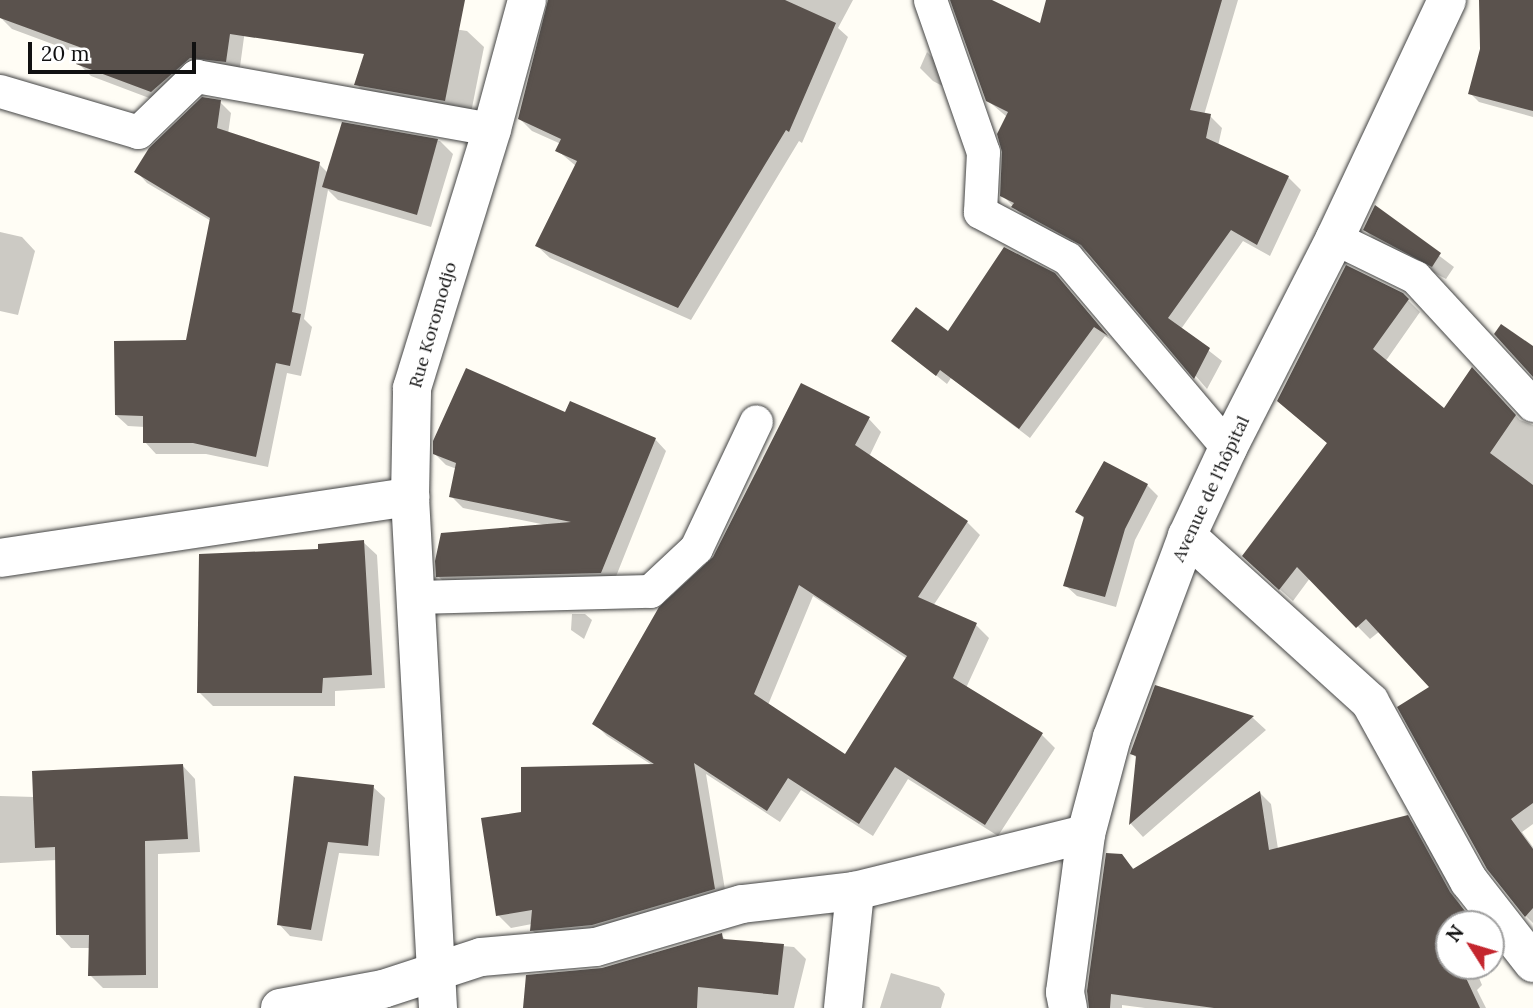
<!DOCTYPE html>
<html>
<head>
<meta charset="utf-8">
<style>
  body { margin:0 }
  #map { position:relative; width:1533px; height:1008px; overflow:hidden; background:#fffdf5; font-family:Lora,serif }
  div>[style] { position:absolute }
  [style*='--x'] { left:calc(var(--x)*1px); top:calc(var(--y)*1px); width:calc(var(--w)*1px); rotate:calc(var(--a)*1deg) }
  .shadow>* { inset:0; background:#0003 }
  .building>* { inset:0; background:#5a524d }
  .roads { filter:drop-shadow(0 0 2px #444) drop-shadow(0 0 2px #444) }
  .lane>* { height:33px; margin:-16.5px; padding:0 16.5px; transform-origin:16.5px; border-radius:16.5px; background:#fff }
  .street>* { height:38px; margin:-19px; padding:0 19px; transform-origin:19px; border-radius:19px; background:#fff }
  span { translate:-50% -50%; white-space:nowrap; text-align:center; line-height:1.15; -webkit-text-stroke:7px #fff; paint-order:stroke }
  .street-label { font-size:18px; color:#111 }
  .north { position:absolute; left:1435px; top:910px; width:70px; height:70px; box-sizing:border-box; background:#fff; border:2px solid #a0a0a0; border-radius:50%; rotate:307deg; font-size:19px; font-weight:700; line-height:28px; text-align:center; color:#111 }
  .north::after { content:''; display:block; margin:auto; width:24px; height:32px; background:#c4262e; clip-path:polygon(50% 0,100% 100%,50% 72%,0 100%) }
  .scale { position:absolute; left:28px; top:42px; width:168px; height:32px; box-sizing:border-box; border:4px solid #111; border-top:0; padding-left:9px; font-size:21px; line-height:24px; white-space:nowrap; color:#111; -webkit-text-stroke:5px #fff; paint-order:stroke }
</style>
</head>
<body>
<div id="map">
  <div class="shadow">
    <div style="clip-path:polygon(0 0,240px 0,248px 8px,239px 74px,165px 104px,91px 76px,78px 63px,82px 55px,12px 29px,0 17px)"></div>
    <div style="clip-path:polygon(549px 0,853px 0,838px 28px,848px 37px,802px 143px,799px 141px,691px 320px,550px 258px,537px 246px,576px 166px,558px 151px,561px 144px,532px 131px,519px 118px)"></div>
    <div style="clip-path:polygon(952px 0,988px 0,1041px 26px,1048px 0,1238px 0,1204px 115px,1210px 116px,1222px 128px,1218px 146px,1288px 177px,1301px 190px,1270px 256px,1243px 241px,1181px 329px,1222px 361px,1207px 389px,1092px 255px,1026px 219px,1002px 195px,1007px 117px,987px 100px)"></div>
    <div style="clip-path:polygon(1481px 0,1533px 0,1533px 117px,1479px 102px,1470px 93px,1482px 50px)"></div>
    <div style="clip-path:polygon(377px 17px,467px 31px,484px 47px,470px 118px,373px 101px,356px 84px)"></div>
    <div style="clip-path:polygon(927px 52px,940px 65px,948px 89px,933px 81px,920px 68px)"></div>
    <div style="clip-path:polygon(220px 102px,231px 113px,228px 134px,319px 164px,328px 173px,344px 124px,440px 141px,453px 154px,431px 227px,338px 200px,328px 190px,304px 319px,312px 327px,301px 376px,287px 373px,268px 467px,206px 454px,156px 454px,145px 442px,145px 427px,128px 426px,116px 415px,188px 342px,211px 221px,147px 183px,136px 171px)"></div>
    <div style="clip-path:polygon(1384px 214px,1454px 267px,1446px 279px,1378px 243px,1365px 230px)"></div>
    <div style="clip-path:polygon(0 232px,22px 237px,35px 251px,18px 315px,0 311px)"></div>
    <div style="clip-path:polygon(1065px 286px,1110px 339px,1105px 336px,1030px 438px,951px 378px,947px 384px,893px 341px,949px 333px)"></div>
    <div style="clip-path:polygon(1402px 294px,1420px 312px,1385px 362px,1444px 411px,1484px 382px,1520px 420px,1533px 425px,1533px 824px,1522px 832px,1533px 847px,1533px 923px,1526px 916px,1432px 687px,1380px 631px,1370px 639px,1310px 578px,1293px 601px,1257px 569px,1328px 444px,1292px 413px)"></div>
    <div style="clip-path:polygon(566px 415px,655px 439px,666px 451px,613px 584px,450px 588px,438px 576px,546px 525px,463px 508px,451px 496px,457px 469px,446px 465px,434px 453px)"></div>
    <div style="clip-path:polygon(evenodd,869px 419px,881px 432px,869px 457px,967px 522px,980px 535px,933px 606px,976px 625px,989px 638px,966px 688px,1042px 735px,1055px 748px,998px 836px,908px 779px,873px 836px,801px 790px,780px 822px,706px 774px,727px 902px,545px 943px,532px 930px,532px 924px,511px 928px,498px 915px,522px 814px,652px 765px,607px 736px,594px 723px,869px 419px,813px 596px,907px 659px,846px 756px,768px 705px,813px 596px)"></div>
    <div style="clip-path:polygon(1147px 485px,1158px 496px,1135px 540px,1116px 607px,1077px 596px,1065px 585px,1085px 520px,1078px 512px)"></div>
    <div style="clip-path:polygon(363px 542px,377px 555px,385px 688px,335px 691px,335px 706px,213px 706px,199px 692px,320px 551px)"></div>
    <div style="clip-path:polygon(572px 614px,585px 614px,592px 620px,584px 639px,571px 630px)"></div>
    <div style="clip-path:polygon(1156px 687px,1253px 718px,1266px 730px,1143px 837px,1131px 824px,1138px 759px,1132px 754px)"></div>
    <div style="clip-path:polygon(182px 765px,195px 779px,200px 852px,158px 854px,158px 988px,103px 988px,90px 975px,90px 948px,71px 948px,58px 934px,57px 860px,0 863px,0 796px,35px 797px)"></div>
    <div style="clip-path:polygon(296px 778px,373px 787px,385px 798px,379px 856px,339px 853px,322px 941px,290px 936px,279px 924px)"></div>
    <div style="clip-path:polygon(1260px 793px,1271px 804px,1278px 849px,1407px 817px,1419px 829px,1461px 906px,1476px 924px,1449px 924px,1449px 966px,1474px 966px,1482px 985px,1477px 990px,1486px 1008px,1145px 1008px,1122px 1005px,1122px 1008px,1090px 1008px,1121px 856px,1135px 870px)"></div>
    <div style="clip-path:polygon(721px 935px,727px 941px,794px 947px,806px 959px,794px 1008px,525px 1008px,602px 970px)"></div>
    <div style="clip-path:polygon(891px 973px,939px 987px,945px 994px,941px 1008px,880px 1008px)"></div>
  </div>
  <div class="building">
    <div style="clip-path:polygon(0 0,465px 0,445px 101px,354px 85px,364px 54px,230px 34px,226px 62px,190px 58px,151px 92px,76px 64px,82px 48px,0 18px)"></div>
    <div style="clip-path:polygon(548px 0,785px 0,836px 23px,789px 132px,786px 130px,678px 308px,535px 246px,577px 161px,555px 151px,561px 139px,518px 119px)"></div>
    <div style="clip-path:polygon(950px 0,992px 0,1040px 23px,1046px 0,1222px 0,1190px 110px,1211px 114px,1206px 138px,1289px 176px,1257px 245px,1231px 230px,1168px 318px,1210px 348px,1194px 379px,1081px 245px,1011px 207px,1014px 203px,1000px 196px,1002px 152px,997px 134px,1008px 112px,986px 101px)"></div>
    <div style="clip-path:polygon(1479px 0,1533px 0,1533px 111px,1468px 94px,1480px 49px)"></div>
    <div style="clip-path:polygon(202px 97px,221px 100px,217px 128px,320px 162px,292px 312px,301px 314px,290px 366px,276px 363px,256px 457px,193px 443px,143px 443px,143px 416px,115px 415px,114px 341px,186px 340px,210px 218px,134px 172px,149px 148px)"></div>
    <div style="clip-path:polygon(342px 122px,438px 139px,417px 215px,322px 187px)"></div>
    <div style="clip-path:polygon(1375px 205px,1441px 253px,1432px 267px,1363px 230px)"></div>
    <div style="clip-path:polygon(1004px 247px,1055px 273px,1108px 336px,1094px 327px,1019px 429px,940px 370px,936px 376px,891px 341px,916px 307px,948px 331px)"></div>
    <div style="clip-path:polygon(1346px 265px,1403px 293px,1409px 299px,1373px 349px,1444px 408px,1472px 367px,1516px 415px,1490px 453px,1533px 485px,1533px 803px,1511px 819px,1533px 849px,1533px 908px,1525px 917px,1487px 869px,1397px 707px,1429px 687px,1366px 619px,1356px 628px,1297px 567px,1279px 590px,1242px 556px,1327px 443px,1277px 401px)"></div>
    <div style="clip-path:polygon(1501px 324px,1533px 346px,1533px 377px,1494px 334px)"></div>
    <div style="clip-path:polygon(466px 368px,565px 412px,570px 401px,656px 438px,601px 573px,436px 577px,435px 561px,441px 533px,571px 522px,449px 497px,456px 463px,433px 454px,433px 441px)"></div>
    <div style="clip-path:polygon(evenodd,801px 383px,870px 417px,855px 445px,968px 521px,918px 597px,977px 623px,953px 678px,1043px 733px,985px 825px,895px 767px,859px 824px,788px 778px,767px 811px,694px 763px,715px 889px,592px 925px,530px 931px,532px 910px,496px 916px,481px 818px,521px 812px,521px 767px,654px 764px,592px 724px,659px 607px,713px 557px,801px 383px,799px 585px,907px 656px,845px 754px,754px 694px,799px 585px)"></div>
    <div style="clip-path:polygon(1104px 461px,1148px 484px,1125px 529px,1105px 597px,1063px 586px,1084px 517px,1075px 512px)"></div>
    <div style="clip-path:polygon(364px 540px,372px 675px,323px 678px,322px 693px,197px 693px,199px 554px,318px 549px,318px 544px)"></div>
    <div style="clip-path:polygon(1155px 685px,1254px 716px,1129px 825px,1136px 756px,1130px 754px)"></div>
    <div style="clip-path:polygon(183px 764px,188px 839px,145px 841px,146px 975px,88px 976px,89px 935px,56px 935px,55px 847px,35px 848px,32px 771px)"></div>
    <div style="clip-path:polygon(294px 776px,374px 785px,368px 846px,328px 842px,311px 930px,277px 925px)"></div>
    <div style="clip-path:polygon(1260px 791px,1269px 850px,1408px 815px,1450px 892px,1475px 924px,1449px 924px,1449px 966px,1478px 966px,1466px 978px,1480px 1008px,1214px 1008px,1111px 994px,1110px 1008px,1089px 1008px,1087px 991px,1106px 853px,1122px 854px,1133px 869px)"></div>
    <div style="clip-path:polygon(722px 933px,723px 939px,784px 944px,778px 995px,698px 987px,697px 1008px,523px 1008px,526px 975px,602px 968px)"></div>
  </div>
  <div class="roads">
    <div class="lane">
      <div style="--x:930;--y:0;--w:161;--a:70.8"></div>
      <div style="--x:983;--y:152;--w:60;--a:92.9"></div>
      <div style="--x:980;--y:212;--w:98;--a:27.9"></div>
      <div style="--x:1067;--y:258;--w:249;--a:49.7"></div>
      <div style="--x:0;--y:91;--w:144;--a:16.5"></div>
      <div style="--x:138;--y:132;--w:81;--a:-44"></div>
      <div style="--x:196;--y:76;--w:301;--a:10.2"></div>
      <div style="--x:1335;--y:238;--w:89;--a:26"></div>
      <div style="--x:1415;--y:277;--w:174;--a:47.3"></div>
      <div style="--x:416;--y:597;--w:234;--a:-1.5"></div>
      <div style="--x:650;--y:591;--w:63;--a:-43.1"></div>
      <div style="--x:696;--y:548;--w:140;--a:-64.7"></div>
    </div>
    <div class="street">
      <div style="--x:1187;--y:536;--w:247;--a:42.2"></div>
      <div style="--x:1370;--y:702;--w:205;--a:61.1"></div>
      <div style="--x:1469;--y:881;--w:104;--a:52"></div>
      <div style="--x:0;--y:558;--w:415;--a:-8.5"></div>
      <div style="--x:280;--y:1008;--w:105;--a:-10.5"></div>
      <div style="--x:383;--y:989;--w:103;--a:-18.1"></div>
      <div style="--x:481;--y:957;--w:115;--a:-5"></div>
      <div style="--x:596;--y:947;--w:152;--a:-16.4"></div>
      <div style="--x:742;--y:904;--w:114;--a:-6.6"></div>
      <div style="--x:855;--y:891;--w:238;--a:-13.9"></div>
      <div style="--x:438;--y:1008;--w:512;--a:-93.14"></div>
      <div style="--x:410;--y:497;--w:109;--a:-88.9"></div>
      <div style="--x:412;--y:388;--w:271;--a:-72.8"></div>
      <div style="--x:492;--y:129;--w:134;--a:-74.8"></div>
      <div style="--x:843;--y:1008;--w:118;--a:-84.1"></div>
      <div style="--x:1068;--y:1008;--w:16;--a:-101"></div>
      <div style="--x:1065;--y:992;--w:159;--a:-82.4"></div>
      <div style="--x:1086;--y:834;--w:100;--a:-75"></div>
      <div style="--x:1112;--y:737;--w:215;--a:-69.5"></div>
      <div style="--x:1187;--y:536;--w:97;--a:-65"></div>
      <div style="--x:1228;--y:448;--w:236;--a:-63"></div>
      <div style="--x:1335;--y:238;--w:263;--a:-64.8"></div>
    </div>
  </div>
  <div class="street-label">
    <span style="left:433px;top:325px;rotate:-74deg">Rue Koromodjo</span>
    <span style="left:1211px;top:489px;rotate:-65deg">Avenue de l'hôpital</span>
  </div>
  <div class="north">N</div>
  <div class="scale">20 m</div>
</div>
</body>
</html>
